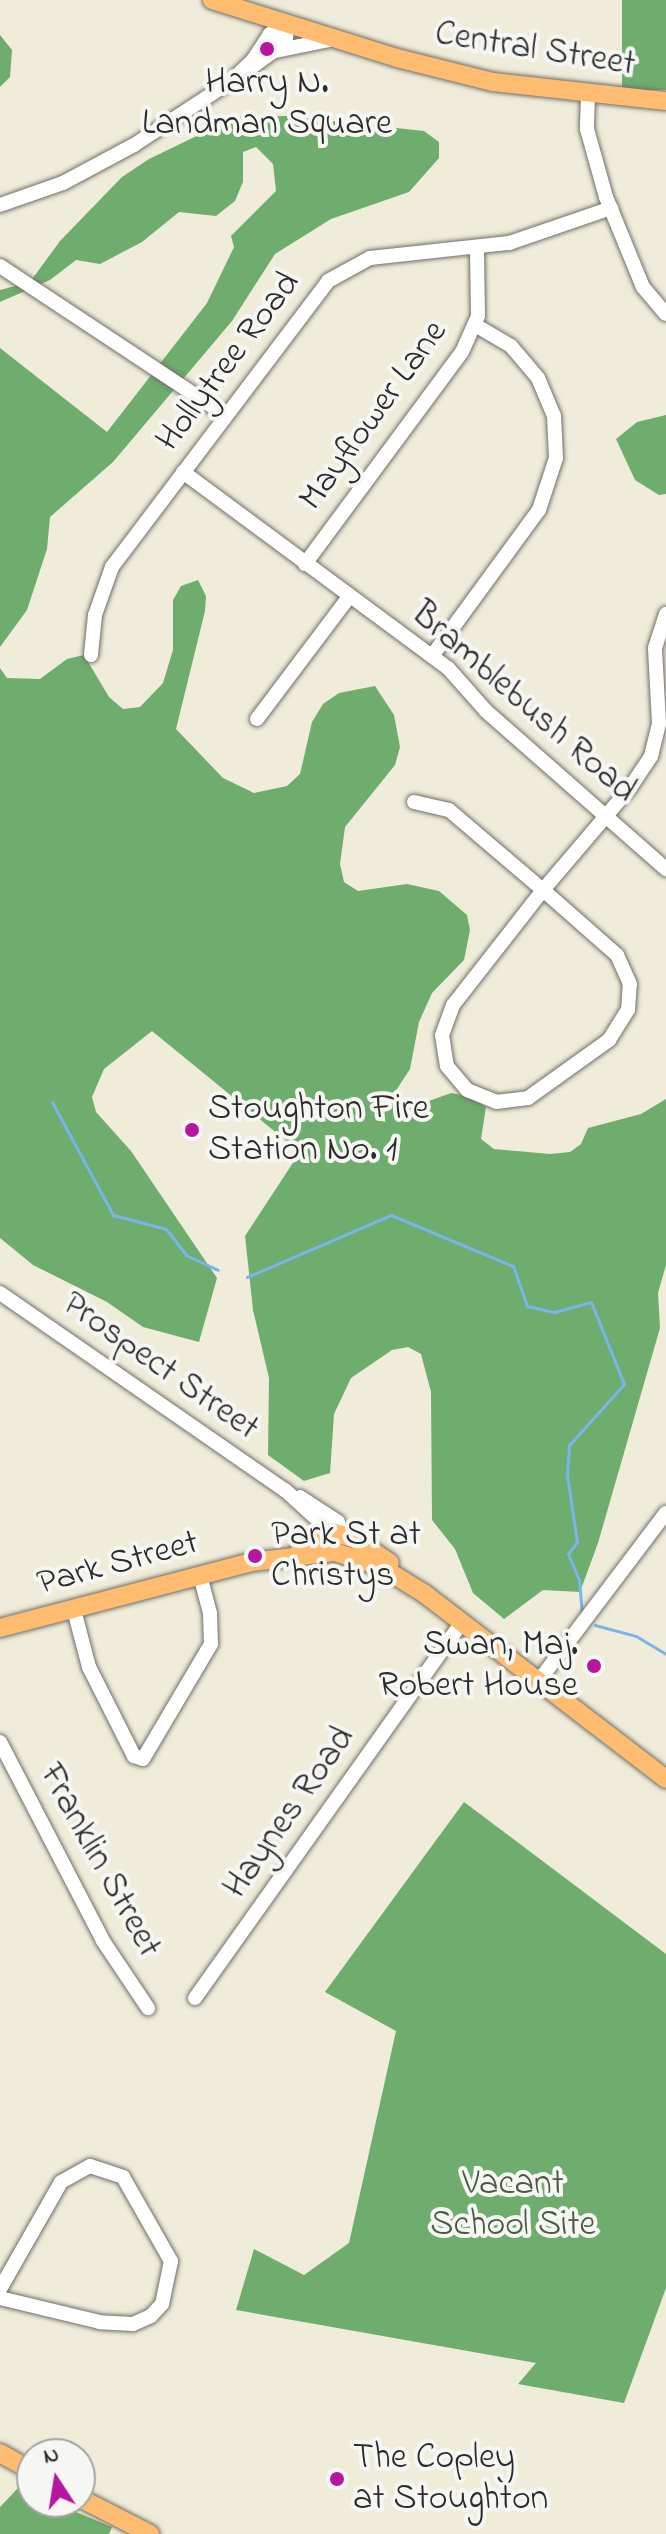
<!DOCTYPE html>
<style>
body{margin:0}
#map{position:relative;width:666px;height:2534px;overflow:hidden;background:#efecd9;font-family:"Indie Flower",sans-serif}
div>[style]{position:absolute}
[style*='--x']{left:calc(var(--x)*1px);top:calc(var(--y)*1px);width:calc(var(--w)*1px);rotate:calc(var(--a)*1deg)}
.forest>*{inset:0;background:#6ead6e;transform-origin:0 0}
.stream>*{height:3px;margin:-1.5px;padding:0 1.5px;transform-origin:1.5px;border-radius:1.5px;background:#7ab4eb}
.roads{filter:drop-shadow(0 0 2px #706f68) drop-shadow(0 0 2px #706f68)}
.minor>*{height:14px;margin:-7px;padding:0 7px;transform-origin:7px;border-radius:7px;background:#fff}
.major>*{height:18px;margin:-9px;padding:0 9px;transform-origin:9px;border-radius:9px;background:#fdbc70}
.dots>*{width:22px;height:22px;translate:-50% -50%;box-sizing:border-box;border:4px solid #f6f6f2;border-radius:50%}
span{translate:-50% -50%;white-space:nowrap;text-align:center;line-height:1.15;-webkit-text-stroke:8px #f6f6f2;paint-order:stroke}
.street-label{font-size:36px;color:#2b2b2b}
.poi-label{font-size:36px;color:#2b2b2b}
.left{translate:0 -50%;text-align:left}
.right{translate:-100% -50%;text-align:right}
.park-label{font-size:36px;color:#475a44}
.north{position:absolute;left:16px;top:2438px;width:80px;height:80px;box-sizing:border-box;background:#f6f6f2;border:2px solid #a5a5a2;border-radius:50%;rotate:348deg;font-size:22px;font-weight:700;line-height:32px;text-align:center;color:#2b2b2b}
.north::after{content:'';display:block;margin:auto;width:28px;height:36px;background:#b5179e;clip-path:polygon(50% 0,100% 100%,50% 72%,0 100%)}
</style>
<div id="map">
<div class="forest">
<i style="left:622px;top:0;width:44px;height:90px"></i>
<i style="clip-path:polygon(0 35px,12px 50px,10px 77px,0 87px)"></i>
<i style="clip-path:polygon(286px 116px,424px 131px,439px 142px,439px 158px,409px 192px,331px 219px,275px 254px,232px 321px,113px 462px,50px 517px,47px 549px,27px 610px,0 647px,0 348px,107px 432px,207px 303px,234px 247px,231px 236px,276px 191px,273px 164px,256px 147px,243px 152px,243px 182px,235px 201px,216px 216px,179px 212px,142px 242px,100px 264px,76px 260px,50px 280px,0 302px,0 290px,30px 282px,60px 241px,122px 177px,149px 159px,236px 117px)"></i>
<i style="clip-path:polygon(666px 415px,666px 494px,659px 495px,635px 480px,616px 439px,637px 422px)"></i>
<i style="clip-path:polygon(198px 580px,206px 596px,205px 611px,176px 729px,223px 778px,254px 793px,287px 786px,300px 774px,312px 722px,323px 704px,339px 693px,375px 686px,394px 715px,400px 747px,395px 765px,345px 827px,340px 864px,344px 882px,358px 891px,407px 884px,439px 891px,467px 915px,470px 930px,464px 960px,432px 993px,419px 1022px,410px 1069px,393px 1095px,404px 1110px,451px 1093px,467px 1096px,486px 1107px,481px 1139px,494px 1149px,550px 1154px,570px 1152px,581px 1144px,588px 1128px,641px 1114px,666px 1099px,666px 1265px,658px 1293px,660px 1328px,598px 1543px,580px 1592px,543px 1590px,504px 1619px,473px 1593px,455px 1549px,432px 1520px,431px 1392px,421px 1354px,408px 1347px,392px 1350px,351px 1378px,334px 1414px,330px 1473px,304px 1481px,268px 1455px,269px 1378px,253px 1310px,245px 1236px,300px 1152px,152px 1031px,104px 1069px,92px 1097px,96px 1112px,131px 1151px,217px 1278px,199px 1342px,143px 1327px,107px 1302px,33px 1265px,0 1238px,0 668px,7px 678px,40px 679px,67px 659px,84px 655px,109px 697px,123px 709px,140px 707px,163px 683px,173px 650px,173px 600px,181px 586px)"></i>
<i style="clip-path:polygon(464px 1802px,666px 1954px,666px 2288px,624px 2403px,518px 2384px,536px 2363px,236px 2310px,254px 2249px,304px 2275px,349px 2243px,396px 2031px,325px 1992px)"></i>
<i style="clip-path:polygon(18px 2488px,32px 2494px,32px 2502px,52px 2502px,112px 2527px,109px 2534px,0 2534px,0 2507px)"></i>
</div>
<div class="stream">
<i style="--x:52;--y:1102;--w:128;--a:61.6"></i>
<i style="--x:113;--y:1215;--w:55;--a:14.8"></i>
<i style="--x:166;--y:1229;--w:33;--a:52"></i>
<i style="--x:186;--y:1255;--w:35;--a:25"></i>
<i style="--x:247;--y:1277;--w:157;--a:-23.3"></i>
<i style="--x:391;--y:1215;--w:132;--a:22.7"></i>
<i style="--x:513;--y:1266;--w:42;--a:70.7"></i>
<i style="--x:527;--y:1306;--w:28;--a:13"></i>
<i style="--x:554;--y:1312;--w:38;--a:-15"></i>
<i style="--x:591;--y:1302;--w:88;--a:68.1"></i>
<i style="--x:624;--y:1384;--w:82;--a:132"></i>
<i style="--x:569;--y:1445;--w:30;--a:94"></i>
<i style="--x:567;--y:1475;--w:68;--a:81.5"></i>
<i style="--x:577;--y:1542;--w:15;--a:127"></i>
<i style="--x:568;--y:1554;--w:28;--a:67"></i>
<i style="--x:579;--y:1580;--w:33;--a:85"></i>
<i style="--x:595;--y:1625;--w:42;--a:15"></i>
<i style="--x:636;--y:1636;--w:35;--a:31"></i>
</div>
<div class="roads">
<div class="minor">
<i style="--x:275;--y:51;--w:55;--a:-11.5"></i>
<i style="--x:588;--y:96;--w:33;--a:92"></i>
<i style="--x:587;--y:129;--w:71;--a:74.4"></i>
<i style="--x:606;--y:197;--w:97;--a:67.7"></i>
<i style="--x:643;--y:287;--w:35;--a:50"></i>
<i style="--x:0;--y:205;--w:67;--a:-19.2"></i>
<i style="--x:63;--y:183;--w:81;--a:-28.2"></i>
<i style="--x:134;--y:145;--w:133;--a:-33.3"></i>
<i style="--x:245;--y:72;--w:32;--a:-36"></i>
<i style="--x:271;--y:53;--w:21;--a:-45"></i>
<i style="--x:286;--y:38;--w:14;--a:-82"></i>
<i style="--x:288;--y:24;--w:21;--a:151"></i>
<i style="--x:270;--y:34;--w:30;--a:123"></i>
<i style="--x:254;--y:59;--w:30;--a:136"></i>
<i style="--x:0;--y:266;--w:270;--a:33.5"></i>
<i style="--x:183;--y:472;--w:330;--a:36.5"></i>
<i style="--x:448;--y:668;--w:57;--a:48.5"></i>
<i style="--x:486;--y:711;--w:240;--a:41.3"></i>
<i style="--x:305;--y:564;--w:264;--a:-53.5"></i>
<i style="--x:462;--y:352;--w:39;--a:-66"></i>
<i style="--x:478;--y:316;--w:66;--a:-90.9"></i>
<i style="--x:91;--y:655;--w:40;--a:-84.3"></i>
<i style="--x:95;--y:615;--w:51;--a:-70.5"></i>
<i style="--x:112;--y:567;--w:358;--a:-52.9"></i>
<i style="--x:328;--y:281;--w:48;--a:-28.7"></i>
<i style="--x:370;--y:258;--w:140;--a:-6.2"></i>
<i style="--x:509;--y:243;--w:108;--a:-18.9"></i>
<i style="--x:432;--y:656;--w:181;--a:-53.8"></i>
<i style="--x:539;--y:510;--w:55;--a:-71.9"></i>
<i style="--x:556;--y:458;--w:42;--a:-92.7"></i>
<i style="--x:554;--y:416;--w:41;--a:-112.8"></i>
<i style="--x:538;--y:378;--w:42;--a:-130.2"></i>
<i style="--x:511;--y:346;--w:42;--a:-149.7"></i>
<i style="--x:257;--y:719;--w:153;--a:-53"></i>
<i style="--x:414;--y:802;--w:36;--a:13"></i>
<i style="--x:449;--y:810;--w:123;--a:40.4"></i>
<i style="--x:543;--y:890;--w:146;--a:128"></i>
<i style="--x:453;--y:1005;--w:32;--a:110"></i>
<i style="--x:442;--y:1035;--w:31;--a:81"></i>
<i style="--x:447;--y:1066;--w:31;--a:50"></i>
<i style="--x:467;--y:1090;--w:31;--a:22"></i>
<i style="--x:496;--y:1102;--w:32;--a:-7"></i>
<i style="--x:528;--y:1098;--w:100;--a:-35.6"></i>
<i style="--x:609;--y:1040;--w:36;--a:-58"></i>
<i style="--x:628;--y:1010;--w:26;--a:-86"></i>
<i style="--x:630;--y:984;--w:32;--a:-114"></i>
<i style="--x:617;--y:955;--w:98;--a:-138.7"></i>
<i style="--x:543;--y:890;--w:133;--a:-49.6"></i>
<i style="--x:629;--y:789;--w:40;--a:-56"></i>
<i style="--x:651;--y:756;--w:34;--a:-76"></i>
<i style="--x:659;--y:723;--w:75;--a:-93.1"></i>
<i style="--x:655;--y:648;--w:36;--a:-72"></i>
<i style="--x:0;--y:1293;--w:346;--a:34.7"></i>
<i style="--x:285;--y:1490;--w:62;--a:42.4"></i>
<i style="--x:300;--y:1497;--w:45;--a:33.3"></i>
<i style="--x:338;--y:1522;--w:13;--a:77"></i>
<i style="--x:74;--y:1610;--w:59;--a:75.3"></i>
<i style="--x:89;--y:1667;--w:100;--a:63.2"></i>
<i style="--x:134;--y:1756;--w:9;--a:18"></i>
<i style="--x:143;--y:1759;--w:134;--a:-59.4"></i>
<i style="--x:211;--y:1644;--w:31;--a:-92"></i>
<i style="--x:210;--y:1613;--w:38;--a:-105"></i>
<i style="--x:538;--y:1682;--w:212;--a:-52.9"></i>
<i style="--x:0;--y:1742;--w:224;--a:62.6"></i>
<i style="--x:103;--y:1941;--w:81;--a:56.1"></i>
<i style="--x:195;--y:1998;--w:459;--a:-54.6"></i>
<i style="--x:0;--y:2289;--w:123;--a:-60.3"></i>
<i style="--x:61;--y:2182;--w:33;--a:-29"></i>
<i style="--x:90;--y:2166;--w:35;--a:18"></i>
<i style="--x:123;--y:2177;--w:97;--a:60.3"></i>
<i style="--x:171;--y:2261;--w:44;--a:101.8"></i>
<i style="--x:162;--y:2304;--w:16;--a:133"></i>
<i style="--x:151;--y:2316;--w:20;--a:156"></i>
<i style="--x:133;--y:2324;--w:33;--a:-177"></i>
<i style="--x:100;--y:2322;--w:103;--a:-166.5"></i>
</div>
<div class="major">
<i style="--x:212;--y:0;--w:194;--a:17.4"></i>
<i style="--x:397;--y:58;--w:99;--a:14"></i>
<i style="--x:493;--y:82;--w:174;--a:6.3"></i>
<i style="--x:332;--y:1532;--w:24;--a:17"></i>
<i style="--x:355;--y:1539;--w:42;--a:34.4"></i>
<i style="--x:300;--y:1547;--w:43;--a:-16.3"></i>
<i style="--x:252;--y:1562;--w:84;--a:-6.9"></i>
<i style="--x:335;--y:1552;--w:48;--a:18.1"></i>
<i style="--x:381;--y:1567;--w:52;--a:31.5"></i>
<i style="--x:425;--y:1594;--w:304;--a:37.5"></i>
<i style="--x:0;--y:1628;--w:269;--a:-14.7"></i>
<i style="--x:0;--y:2453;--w:37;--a:29"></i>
<i style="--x:80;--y:2498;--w:79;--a:27.2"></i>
</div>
</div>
<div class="dots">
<i style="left:267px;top:49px;background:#b5179e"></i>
<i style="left:192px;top:1130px;background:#b5179e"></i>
<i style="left:255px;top:1556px;background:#b5179e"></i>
<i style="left:594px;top:1666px;background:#b5179e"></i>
<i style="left:337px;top:2479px;background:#b5179e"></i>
</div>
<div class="street-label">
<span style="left:535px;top:50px;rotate:9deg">Central Street</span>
<span style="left:229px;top:362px;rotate:-53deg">Hollytree Road</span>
<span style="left:374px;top:416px;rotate:-54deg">Mayflower Lane</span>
<span style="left:523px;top:703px;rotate:41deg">Bramblebush Road</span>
<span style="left:160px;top:1367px;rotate:35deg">Prospect Street</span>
<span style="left:118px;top:1564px;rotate:-15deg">Park Street</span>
<span style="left:290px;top:1813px;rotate:-55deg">Haynes Road</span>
<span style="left:99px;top:1861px;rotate:61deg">Franklin Street</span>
</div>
<div class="poi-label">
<span style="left:267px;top:104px">Harry N.<br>Landman Square</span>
<span class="left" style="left:208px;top:1130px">Stoughton Fire<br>Station No. 1</span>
<span class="left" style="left:271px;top:1556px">Park St at<br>Christys</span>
<span class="right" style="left:578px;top:1666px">Swan, Maj.<br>Robert House</span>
<span class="left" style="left:353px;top:2479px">The Copley<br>at Stoughton</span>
</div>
<div class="park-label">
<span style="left:513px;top:2205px">Vacant<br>School Site</span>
</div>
<div class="north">N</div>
</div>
